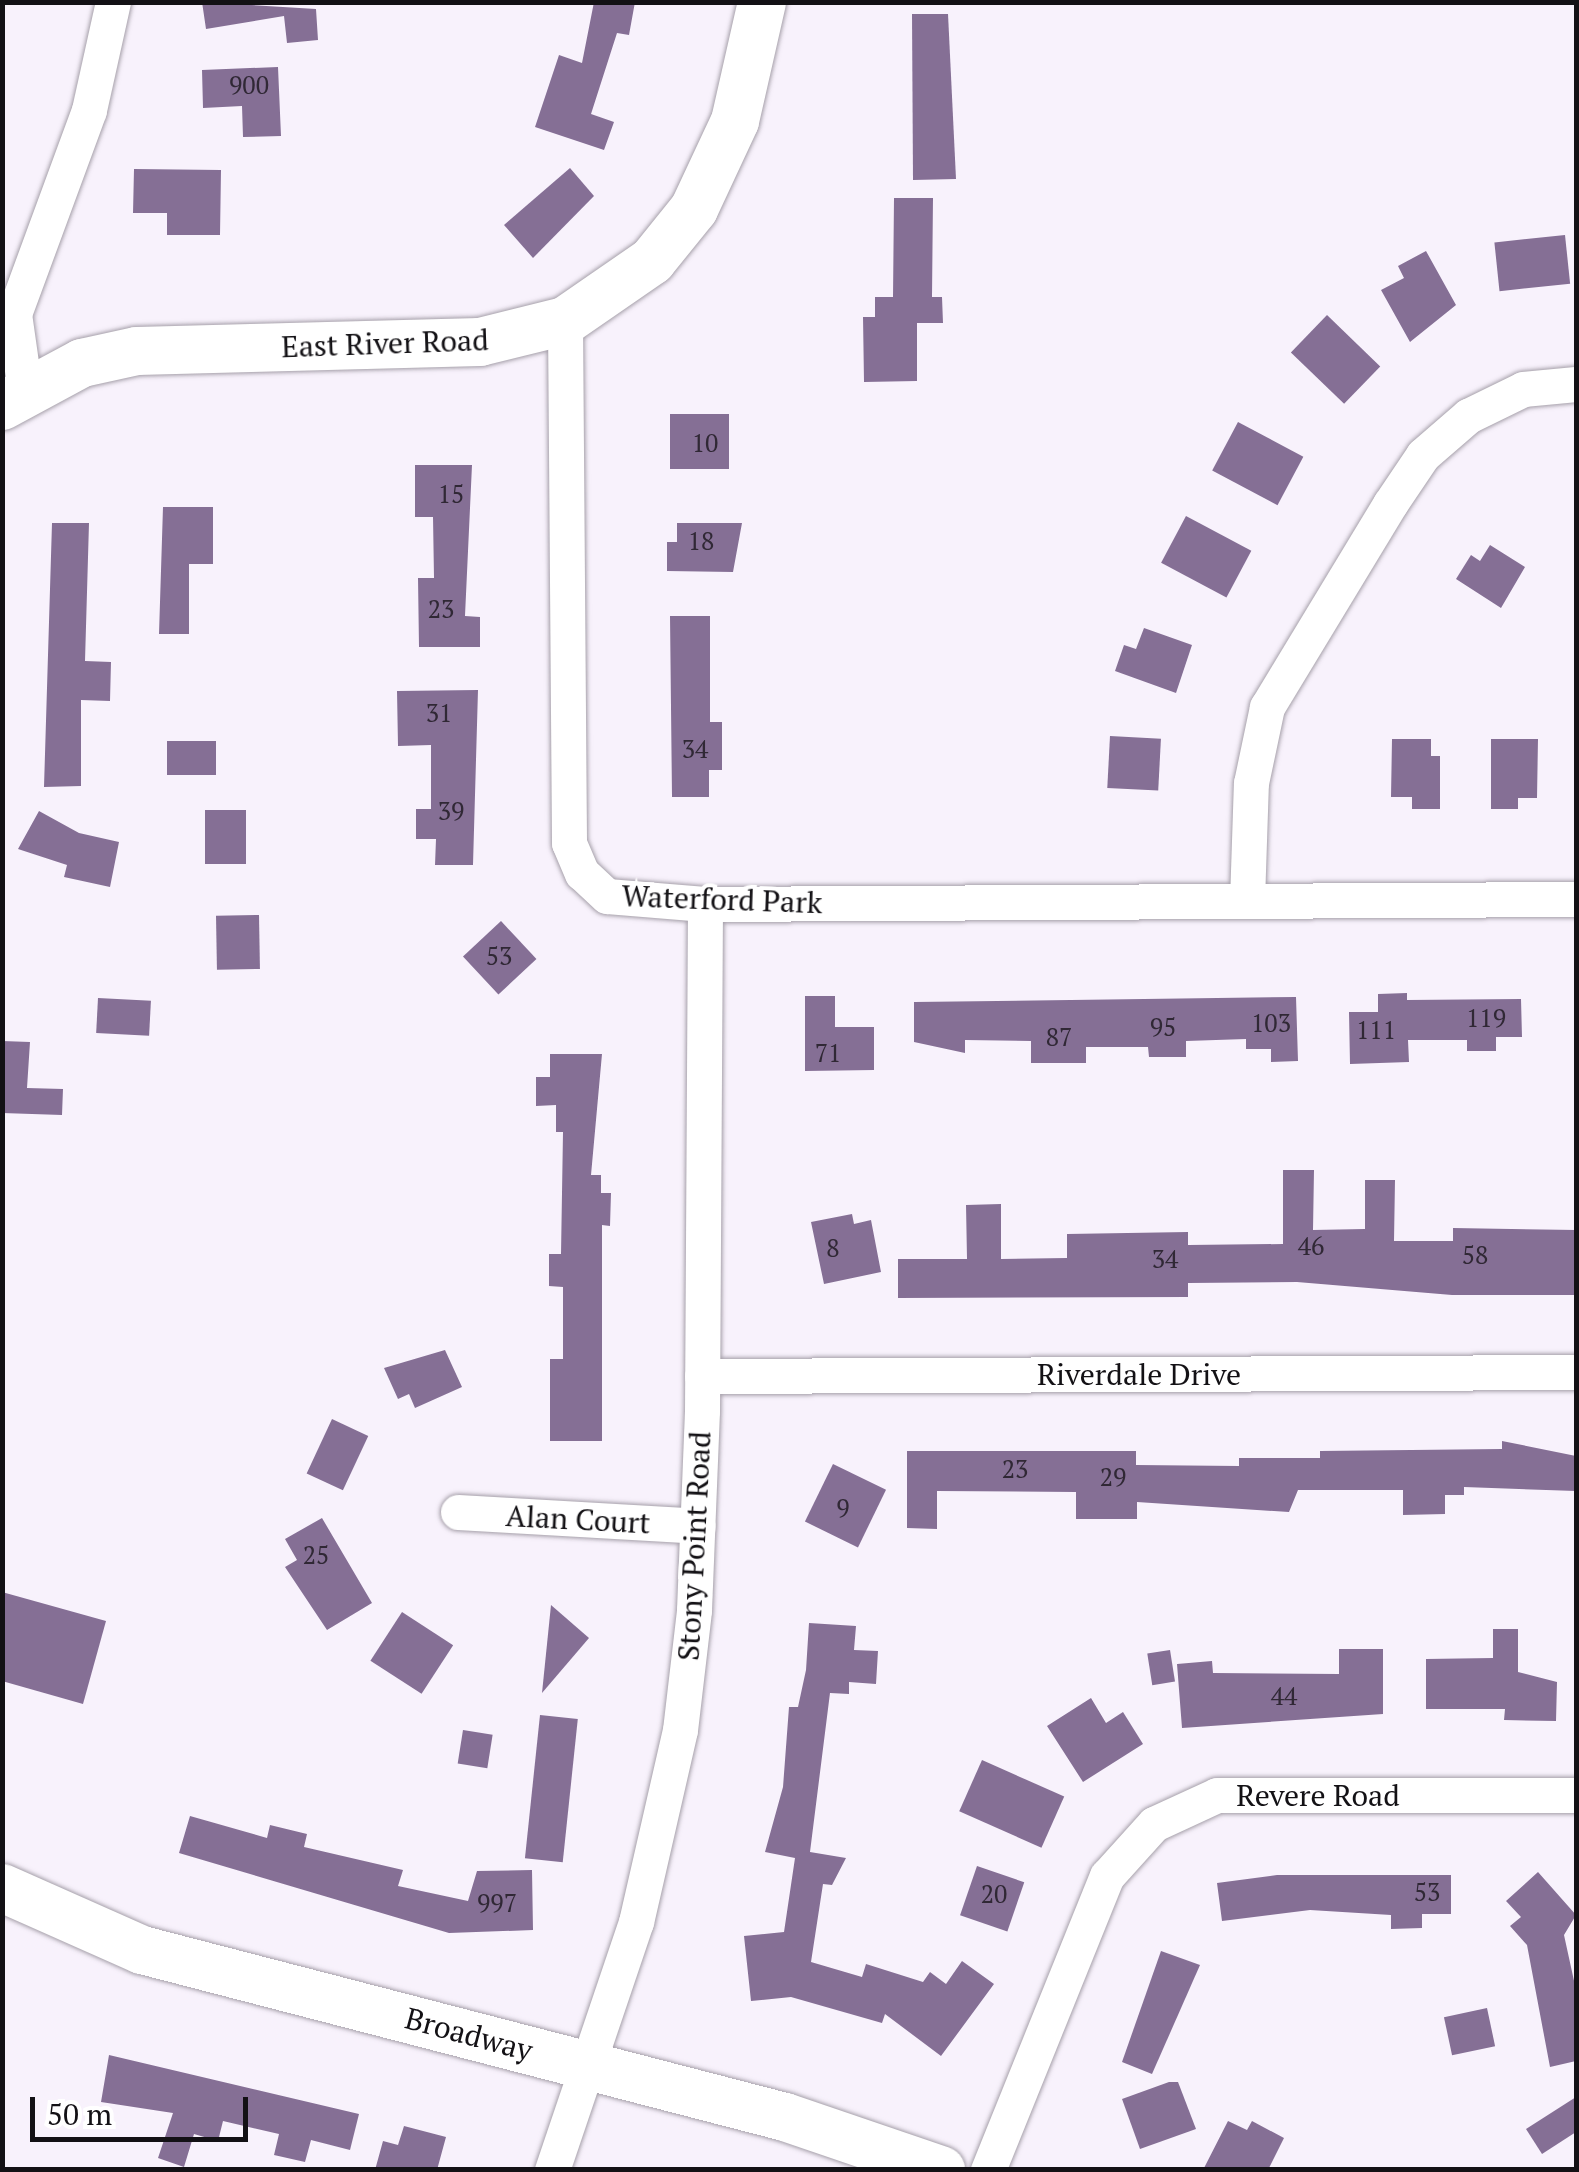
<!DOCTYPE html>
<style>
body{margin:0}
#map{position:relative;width:1579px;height:2172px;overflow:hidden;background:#f8f2fc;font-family:"PT Serif",serif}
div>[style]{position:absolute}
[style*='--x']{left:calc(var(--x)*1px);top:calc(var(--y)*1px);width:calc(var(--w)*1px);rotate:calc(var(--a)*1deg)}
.building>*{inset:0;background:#856f95;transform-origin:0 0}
.roads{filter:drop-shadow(0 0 2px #a6a0aa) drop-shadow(0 0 2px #a6a0aa)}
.street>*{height:35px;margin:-17.5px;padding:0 17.5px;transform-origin:17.5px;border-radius:17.5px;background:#fff}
.secondary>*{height:48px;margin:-24px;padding:0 24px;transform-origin:24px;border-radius:24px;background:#fff}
span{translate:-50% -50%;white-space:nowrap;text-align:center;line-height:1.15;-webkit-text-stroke:8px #fff;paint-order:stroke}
.number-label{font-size:25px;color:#302835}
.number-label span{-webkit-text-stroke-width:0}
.street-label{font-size:30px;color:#131115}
.frame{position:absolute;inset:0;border:5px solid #131115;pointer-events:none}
.scale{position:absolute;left:30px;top:2097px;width:218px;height:45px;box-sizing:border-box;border:5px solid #131115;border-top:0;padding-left:12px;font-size:30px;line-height:35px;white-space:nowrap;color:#131115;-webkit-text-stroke:8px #fff;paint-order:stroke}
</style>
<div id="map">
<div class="building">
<i style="clip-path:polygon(202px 2px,316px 9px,318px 40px,287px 43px,284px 16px,206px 29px)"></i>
<i style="clip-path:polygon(594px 2px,635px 2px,629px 35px,617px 33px,591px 114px,614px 122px,604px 150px,535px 127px,559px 55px,582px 63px)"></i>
<i style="clip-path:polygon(912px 14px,948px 14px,956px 179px,913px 180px)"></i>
<i style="clip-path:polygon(278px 67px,281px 136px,243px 137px,242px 106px,203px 108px,202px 70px)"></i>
<i style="clip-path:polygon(570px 168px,594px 196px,533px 258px,504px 225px)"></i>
<i style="clip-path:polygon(134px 169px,221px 170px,220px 235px,167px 235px,167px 213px,133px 213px)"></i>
<i style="clip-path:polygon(894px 198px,933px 198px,932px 297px,942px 297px,943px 323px,917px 323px,917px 381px,864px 382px,863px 317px,875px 317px,875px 297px,893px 297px)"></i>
<i style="left:1565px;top:235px;width:49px;height:71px;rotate:84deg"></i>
<i style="clip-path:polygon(1426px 251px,1456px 305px,1410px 342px,1381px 290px,1404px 278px,1398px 266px)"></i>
<i style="left:1327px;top:315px;width:74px;height:52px;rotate:44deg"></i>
<i style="left:670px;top:414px;width:59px;height:55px"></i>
<i style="left:1238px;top:422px;width:74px;height:55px;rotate:28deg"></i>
<i style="clip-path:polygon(415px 465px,472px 465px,465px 616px,480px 617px,480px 647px,419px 647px,418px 578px,434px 578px,433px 517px,415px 517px)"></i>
<i style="clip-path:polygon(163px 507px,213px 507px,213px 564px,189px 564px,189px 634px,159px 634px)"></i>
<i style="left:1186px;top:516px;width:74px;height:53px;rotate:28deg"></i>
<i style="clip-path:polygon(52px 523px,89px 523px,85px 661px,111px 662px,110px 701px,81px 700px,81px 786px,44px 787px)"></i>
<i style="clip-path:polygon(677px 523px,742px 523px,733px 572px,667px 571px,667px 542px,677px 542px)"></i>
<i style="clip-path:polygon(1490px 545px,1525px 567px,1501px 608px,1456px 579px,1471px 555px,1480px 561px)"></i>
<i style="clip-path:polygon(670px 616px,710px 616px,710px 722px,722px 722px,722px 770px,709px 770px,709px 797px,672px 797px)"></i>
<i style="clip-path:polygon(1144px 628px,1192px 645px,1176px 693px,1115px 671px,1124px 645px,1136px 649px)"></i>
<i style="clip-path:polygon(478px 690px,473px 865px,435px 865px,436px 839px,416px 839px,416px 809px,431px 809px,431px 745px,398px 746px,397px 691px)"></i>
<i style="left:1110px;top:736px;width:51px;height:52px;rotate:3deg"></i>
<i style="clip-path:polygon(1392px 739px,1431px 739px,1431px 756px,1440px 756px,1440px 809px,1412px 809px,1412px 797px,1391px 797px)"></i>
<i style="clip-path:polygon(1491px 739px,1538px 739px,1537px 798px,1518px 798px,1518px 809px,1491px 809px)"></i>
<i style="left:167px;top:741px;width:49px;height:34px"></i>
<i style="left:205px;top:810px;width:41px;height:54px"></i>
<i style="clip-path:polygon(39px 811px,79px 833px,119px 842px,110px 887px,64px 877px,67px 865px,18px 849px)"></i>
<i style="left:259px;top:915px;width:54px;height:43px;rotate:89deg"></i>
<i style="left:501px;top:921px;width:52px;height:52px;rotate:47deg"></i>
<i style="clip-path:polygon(1407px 993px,1407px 1000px,1521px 999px,1522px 1037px,1496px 1037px,1496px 1051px,1467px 1051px,1467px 1040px,1408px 1040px,1409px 1062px,1350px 1064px,1349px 1012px,1378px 1012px,1378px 994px)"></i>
<i style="clip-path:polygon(805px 996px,835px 996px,835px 1027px,874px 1027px,874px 1070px,805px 1071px)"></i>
<i style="clip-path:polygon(1296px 997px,1298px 1061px,1271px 1062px,1271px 1049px,1246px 1049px,1246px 1039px,1186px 1041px,1186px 1057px,1149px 1057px,1148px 1047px,1086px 1047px,1086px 1063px,1031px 1063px,1031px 1041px,965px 1040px,965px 1053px,914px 1042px,914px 1002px)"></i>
<i style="left:98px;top:998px;width:53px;height:35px;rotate:3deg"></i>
<i style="clip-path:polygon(2px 1041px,30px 1042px,27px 1088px,63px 1089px,62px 1115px,2px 1113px)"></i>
<i style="clip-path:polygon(550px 1054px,602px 1054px,591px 1175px,601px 1175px,601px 1193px,611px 1193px,610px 1226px,602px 1225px,602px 1441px,550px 1441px,550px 1359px,563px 1359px,563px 1287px,549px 1286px,549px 1254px,561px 1254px,563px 1132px,556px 1132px,556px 1105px,536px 1106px,536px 1077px,550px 1077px)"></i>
<i style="clip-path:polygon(1283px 1170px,1314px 1170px,1313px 1230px,1365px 1229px,1365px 1180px,1395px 1180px,1394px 1241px,1453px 1241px,1453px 1228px,1576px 1230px,1576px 1295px,1452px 1295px,1297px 1282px,1188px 1283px,1188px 1297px,898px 1298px,898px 1259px,967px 1259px,966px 1205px,1001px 1204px,1001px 1259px,1067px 1258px,1067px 1234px,1188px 1232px,1188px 1245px,1283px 1244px)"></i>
<i style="clip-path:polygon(852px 1214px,854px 1224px,871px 1220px,881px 1272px,824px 1284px,811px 1222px)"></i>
<i style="clip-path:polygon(445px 1350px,462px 1387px,415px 1408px,409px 1394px,398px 1399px,384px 1368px)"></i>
<i style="left:332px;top:1419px;width:40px;height:60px;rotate:25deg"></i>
<i style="clip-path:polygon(1502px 1441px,1576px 1456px,1576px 1491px,1464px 1487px,1464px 1495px,1445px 1495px,1445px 1514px,1403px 1515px,1403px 1490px,1298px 1490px,1289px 1512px,1137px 1502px,1137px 1519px,1076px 1519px,1076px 1492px,937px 1491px,937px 1529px,907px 1528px,907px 1451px,1136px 1451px,1136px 1465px,1239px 1466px,1239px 1458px,1320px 1458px,1320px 1451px,1502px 1449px)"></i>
<i style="left:833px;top:1464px;width:59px;height:64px;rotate:26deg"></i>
<i style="clip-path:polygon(322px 1518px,372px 1603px,327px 1630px,285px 1567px,297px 1560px,285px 1539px)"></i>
<i style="clip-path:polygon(2px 1592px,106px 1621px,83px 1704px,2px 1681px)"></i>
<i style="clip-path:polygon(551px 1605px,589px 1638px,542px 1693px)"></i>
<i style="left:402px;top:1612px;width:61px;height:58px;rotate:33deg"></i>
<i style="clip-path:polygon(809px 1623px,856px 1626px,854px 1650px,878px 1651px,876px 1684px,849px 1682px,849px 1694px,830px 1693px,810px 1852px,846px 1858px,832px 1885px,823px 1884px,811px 1962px,862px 1977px,866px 1964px,923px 1982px,930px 1972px,946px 1984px,962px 1961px,994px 1984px,941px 2056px,885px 2014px,882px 2023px,791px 1997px,751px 2001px,744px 1936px,784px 1932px,795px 1858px,765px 1852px,783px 1787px,789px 1707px,798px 1707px,806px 1670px)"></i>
<i style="clip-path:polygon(1493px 1629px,1518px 1629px,1518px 1672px,1557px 1682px,1556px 1721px,1504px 1720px,1505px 1709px,1426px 1709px,1426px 1659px,1493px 1658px)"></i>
<i style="clip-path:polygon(1339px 1649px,1383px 1649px,1383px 1714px,1182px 1728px,1177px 1664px,1212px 1661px,1213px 1673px,1339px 1674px)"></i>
<i style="left:1170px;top:1650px;width:32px;height:23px;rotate:81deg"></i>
<i style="clip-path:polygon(1091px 1698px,1106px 1723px,1123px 1712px,1143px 1744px,1083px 1782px,1047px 1726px)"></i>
<i style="left:540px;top:1715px;width:38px;height:144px;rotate:6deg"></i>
<i style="left:463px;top:1730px;width:30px;height:34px;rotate:9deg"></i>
<i style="left:982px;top:1760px;width:90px;height:56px;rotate:24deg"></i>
<i style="clip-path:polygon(190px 1816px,267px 1838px,270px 1825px,307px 1834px,304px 1847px,403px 1870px,398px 1886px,468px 1901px,477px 1871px,532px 1870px,533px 1930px,449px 1933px,179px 1853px)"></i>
<i style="left:977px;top:1866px;width:50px;height:52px;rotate:19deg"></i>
<i style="clip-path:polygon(1538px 1872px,1576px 1915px,1564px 1935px,1576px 1990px,1576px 2061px,1550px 2067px,1527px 1945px,1510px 1926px,1521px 1917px,1506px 1901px)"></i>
<i style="clip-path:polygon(1277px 1875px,1451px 1875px,1451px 1914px,1422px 1914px,1422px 1928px,1391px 1929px,1391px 1915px,1310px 1910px,1222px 1921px,1217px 1883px)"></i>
<i style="clip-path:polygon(1161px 1951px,1200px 1965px,1152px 2074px,1122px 2062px)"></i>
<i style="left:1487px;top:2008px;width:39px;height:44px;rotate:78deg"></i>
<i style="clip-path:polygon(109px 2055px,359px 2114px,350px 2150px,311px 2140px,305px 2162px,274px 2155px,279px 2134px,223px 2121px,218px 2141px,194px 2134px,184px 2167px,158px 2158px,173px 2113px,101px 2102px)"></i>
<i style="clip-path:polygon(1169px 2082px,1178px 2082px,1196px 2129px,1140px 2149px,1122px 2099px)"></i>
<i style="clip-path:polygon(1576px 2097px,1576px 2132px,1542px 2154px,1526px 2129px)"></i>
<i style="clip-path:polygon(1228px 2121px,1247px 2130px,1252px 2121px,1284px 2138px,1268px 2170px,1203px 2170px)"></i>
<i style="clip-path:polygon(404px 2126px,446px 2137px,437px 2170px,375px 2170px,383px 2141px,398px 2145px)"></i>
</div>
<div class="roads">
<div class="street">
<i style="--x:565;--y:321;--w:522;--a:89.56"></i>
<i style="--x:569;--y:843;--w:33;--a:67"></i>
<i style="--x:582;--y:873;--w:34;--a:43"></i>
<i style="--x:607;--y:896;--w:98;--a:4.7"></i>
<i style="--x:705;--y:904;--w:871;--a:-0.33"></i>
<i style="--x:25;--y:391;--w:78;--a:-98.1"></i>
<i style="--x:14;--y:314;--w:217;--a:-69.8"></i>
<i style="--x:89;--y:110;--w:111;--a:-77.5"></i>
<i style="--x:1247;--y:901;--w:118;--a:-88.1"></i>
<i style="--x:1251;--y:783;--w:78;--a:-78.1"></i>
<i style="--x:1267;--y:707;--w:237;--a:-58.8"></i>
<i style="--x:1390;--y:504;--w:59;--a:-56"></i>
<i style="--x:1423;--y:455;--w:60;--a:-40.9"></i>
<i style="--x:1468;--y:416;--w:61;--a:-26.1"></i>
<i style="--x:1523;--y:389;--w:53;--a:-5.4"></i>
<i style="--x:702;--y:1376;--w:874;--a:-0.26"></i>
<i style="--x:458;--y:1512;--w:240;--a:3.3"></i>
<i style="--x:552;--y:2170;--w:262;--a:-71.3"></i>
<i style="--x:636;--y:1922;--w:197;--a:-77.1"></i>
<i style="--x:680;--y:1730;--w:121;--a:-83.3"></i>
<i style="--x:694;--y:1610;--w:199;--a:-87.7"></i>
<i style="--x:702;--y:1411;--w:507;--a:-89.66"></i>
<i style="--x:988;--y:2170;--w:317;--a:-68"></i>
<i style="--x:1107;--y:1876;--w:70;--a:-47.9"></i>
<i style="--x:1154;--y:1824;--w:69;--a:-24.7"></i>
<i style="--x:1217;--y:1795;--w:359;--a:0"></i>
</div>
<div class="secondary">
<i style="--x:2;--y:406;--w:91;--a:-28.3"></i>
<i style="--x:82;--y:363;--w:56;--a:-12.3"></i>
<i style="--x:137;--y:351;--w:343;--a:-1.5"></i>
<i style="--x:480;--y:342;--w:88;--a:-13.9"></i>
<i style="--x:565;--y:321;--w:106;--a:-34.6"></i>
<i style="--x:652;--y:261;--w:67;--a:-51.1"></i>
<i style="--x:694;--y:209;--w:97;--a:-65"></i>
<i style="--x:735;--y:121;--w:122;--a:-77.2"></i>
<i style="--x:2;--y:1888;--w:153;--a:23.9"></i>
<i style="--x:142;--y:1950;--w:664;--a:14.56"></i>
<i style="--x:785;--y:2117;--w:165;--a:18.8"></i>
</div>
</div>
<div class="number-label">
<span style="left:249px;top:85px">900</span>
<span style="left:705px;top:443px">10</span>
<span style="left:451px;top:494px">15</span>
<span style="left:701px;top:541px">18</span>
<span style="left:441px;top:609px">23</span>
<span style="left:439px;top:713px">31</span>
<span style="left:695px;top:749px">34</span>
<span style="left:451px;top:811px">39</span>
<span style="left:499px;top:956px">53</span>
<span style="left:1486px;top:1018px">119</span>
<span style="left:1271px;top:1023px">103</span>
<span style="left:1163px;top:1027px">95</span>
<span style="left:1376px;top:1030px">111</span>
<span style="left:1059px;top:1037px">87</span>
<span style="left:828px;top:1053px">71</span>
<span style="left:1311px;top:1246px">46</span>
<span style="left:833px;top:1248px">8</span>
<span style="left:1475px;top:1255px">58</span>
<span style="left:1165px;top:1259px">34</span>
<span style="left:1015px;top:1469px">23</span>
<span style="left:1113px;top:1477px">29</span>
<span style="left:843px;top:1508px">9</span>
<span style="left:316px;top:1555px">25</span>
<span style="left:1284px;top:1696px">44</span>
<span style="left:1427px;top:1892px">53</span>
<span style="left:994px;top:1894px">20</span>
<span style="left:497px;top:1903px">997</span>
</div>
<div class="street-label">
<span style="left:385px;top:343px;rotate:-2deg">East River Road</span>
<span style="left:722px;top:899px;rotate:2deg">Waterford Park</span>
<span style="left:1139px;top:1374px">Riverdale Drive</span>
<span style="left:578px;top:1519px;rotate:3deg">Alan Court</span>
<span style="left:694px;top:1546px;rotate:-87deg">Stony Point Road</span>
<span style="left:1318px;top:1795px">Revere Road</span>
<span style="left:469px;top:2034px;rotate:15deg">Broadway</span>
</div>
<div class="frame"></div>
<div class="scale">50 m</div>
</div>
